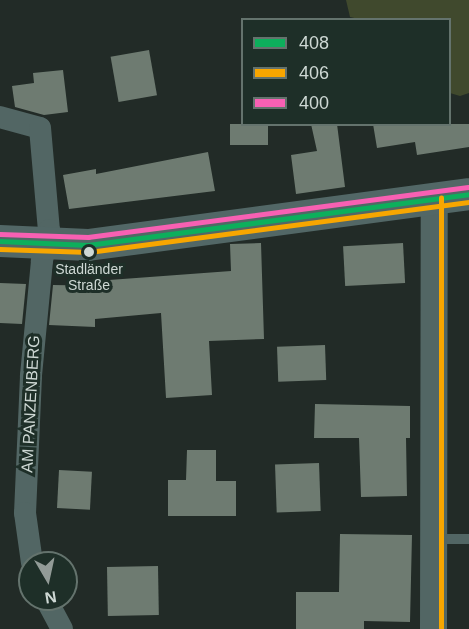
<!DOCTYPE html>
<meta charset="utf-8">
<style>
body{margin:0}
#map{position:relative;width:469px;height:629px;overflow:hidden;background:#222b27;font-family:Arial,sans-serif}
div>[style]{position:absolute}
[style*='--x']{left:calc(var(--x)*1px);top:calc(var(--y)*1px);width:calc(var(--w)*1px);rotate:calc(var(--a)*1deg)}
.green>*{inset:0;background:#40492d}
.building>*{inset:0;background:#6e7b71;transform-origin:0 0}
.service>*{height:10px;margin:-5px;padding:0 5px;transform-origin:5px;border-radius:5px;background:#526664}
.minor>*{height:22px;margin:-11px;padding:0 11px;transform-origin:11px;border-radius:11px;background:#526664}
.tertiary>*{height:27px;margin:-13.5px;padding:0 13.5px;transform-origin:13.5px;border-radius:13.5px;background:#526664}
.secondary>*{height:32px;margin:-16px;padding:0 16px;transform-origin:16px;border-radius:16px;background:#526766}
.bus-1>*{height:4.5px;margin:-2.25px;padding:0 2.25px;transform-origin:2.25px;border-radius:2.25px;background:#0daf5c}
.bus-2>*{height:4.5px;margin:-2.25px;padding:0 2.25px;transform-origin:2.25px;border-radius:2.25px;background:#f7a600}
.bus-3>*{height:4.5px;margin:-2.25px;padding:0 2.25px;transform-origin:2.25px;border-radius:2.25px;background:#f860b3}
.dots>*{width:16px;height:16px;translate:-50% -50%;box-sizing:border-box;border:3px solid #1e2f28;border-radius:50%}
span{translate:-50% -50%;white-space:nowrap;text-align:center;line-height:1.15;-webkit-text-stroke:6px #1e2f28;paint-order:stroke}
.bus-label{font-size:14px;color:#ced8d4}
.street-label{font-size:16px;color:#ced8d4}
.legend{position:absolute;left:241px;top:18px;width:210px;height:108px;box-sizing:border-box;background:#1e2f28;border:2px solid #64736d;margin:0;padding:8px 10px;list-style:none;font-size:18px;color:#ced8d4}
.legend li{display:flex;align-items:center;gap:12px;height:30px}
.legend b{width:30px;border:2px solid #64736d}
.north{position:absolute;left:18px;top:551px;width:60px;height:60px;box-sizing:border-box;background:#1e2f28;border:2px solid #64736d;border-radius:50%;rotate:171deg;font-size:16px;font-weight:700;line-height:24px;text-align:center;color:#ced8d4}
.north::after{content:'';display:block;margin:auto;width:21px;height:27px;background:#929b97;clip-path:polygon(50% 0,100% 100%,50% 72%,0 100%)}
</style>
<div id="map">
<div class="green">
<i style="clip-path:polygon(346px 0,469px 0,469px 93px,460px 96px,450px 93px,450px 20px,359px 19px,350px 17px)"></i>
</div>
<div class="building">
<i style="left:149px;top:50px;width:46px;height:39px;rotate:80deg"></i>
<i style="clip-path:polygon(63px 70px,68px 112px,44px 115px,15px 107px,12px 86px,34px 83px,33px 73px)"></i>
<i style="left:230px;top:124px;width:38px;height:21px"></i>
<i style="clip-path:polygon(311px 124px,337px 124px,345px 187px,296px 194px,291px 155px,317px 151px)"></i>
<i style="clip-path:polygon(373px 124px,469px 124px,469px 147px,417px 155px,415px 142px,377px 148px)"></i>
<i style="clip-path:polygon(208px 152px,215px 191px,69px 209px,63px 175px,96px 169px,96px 174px)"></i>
<i style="clip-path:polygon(261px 243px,264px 339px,209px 341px,212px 395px,166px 398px,161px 313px,95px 319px,95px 327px,49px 325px,53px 285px,110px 286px,109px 280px,231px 271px,230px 244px)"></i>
<i style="left:403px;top:243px;width:40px;height:60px;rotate:87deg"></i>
<i style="clip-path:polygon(0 283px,26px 284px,22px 324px,0 323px)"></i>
<i style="left:325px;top:345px;width:35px;height:48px;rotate:88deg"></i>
<i style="clip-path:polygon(315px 404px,410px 406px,410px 438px,406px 438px,407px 496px,361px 497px,359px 438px,314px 438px)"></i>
<i style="clip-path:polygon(187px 450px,216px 450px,216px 481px,236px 481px,236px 516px,168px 516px,168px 480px,186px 480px)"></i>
<i style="left:319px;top:463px;width:48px;height:44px;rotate:88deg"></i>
<i style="left:59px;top:470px;width:33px;height:38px;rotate:3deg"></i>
<i style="clip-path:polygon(340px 534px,412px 535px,410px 622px,364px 621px,364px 629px,296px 629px,296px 592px,339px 592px)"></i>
<i style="left:158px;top:566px;width:49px;height:51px;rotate:89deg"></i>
</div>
<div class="service">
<i style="--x:433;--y:539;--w:36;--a:0"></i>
</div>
<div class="minor">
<i style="--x:0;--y:117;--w:41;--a:15.4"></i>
<i style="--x:40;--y:128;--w:102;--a:85"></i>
<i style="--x:49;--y:230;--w:32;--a:103"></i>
<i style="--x:42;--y:261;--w:116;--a:95.5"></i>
<i style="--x:31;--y:376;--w:137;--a:92.5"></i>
<i style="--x:25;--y:513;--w:50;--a:82"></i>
<i style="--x:46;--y:599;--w:34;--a:62"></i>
</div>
<div class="tertiary">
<i style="--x:433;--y:629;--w:431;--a:-89.9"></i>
</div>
<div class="secondary">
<i style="--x:0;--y:241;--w:88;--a:2.6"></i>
<i style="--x:88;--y:245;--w:384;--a:-7.6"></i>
</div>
<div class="bus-1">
<i style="--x:0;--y:241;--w:88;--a:2.6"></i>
<i style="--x:88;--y:245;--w:384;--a:-7.6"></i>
</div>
<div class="bus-2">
<i style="--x:0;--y:249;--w:89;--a:1.9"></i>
<i style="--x:89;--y:252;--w:383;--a:-7.5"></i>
<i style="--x:441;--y:629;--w:431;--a:-90"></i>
</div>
<div class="bus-3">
<i style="--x:0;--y:234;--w:88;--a:2"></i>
<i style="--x:88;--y:237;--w:383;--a:-7.5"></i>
</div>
<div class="dots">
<i style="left:89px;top:252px;background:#ced8d4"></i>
</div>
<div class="bus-label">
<span style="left:89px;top:277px">Stadländer<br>Straße</span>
</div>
<div class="street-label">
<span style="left:31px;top:404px;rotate:-87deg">AM PANZENBERG</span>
</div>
<ul class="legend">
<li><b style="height:8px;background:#0daf5c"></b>408</li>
<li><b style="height:8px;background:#f7a600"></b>406</li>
<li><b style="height:8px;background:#f860b3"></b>400</li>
</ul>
<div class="north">N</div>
</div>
